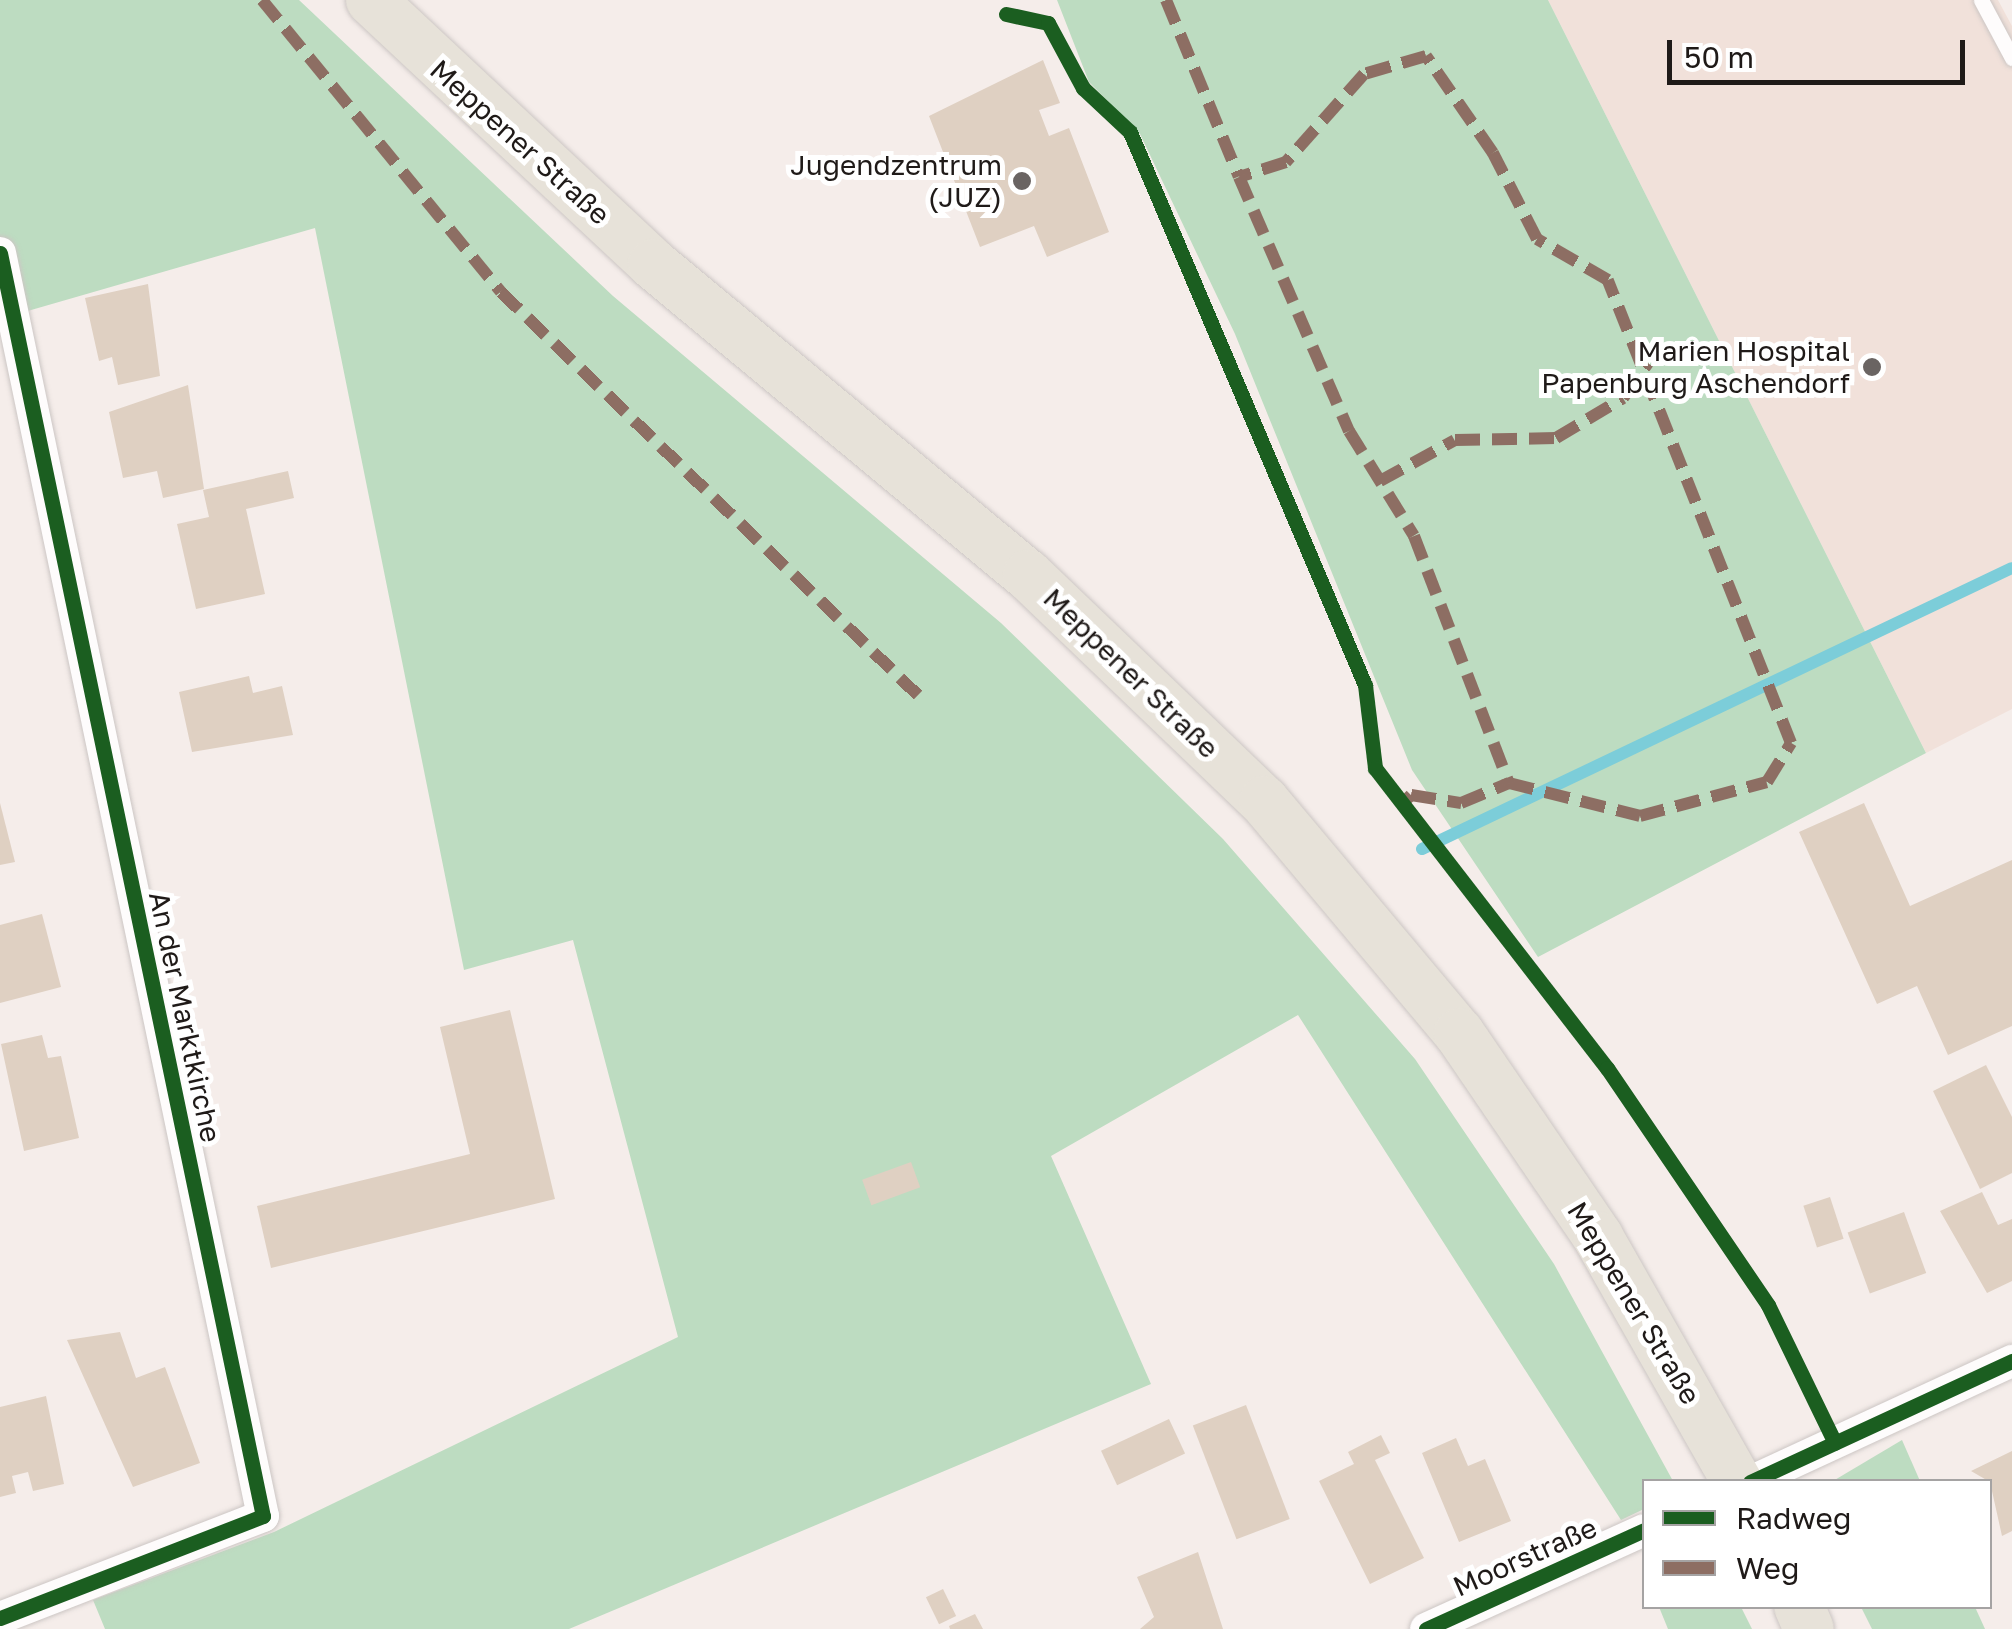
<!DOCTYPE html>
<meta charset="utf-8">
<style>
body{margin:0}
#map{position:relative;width:2012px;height:1629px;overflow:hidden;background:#f5edea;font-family:"Golos Text",sans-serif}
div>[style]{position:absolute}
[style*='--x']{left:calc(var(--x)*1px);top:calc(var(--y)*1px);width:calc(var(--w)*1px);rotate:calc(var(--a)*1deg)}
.built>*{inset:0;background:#f1e1da}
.green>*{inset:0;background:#bddcc1}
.stream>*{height:12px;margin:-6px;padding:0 6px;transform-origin:6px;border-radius:6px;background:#7ccdd9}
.building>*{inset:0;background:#dfd0c2;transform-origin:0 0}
.roads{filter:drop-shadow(0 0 2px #ccc6c4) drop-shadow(0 0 2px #ccc6c4)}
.service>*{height:15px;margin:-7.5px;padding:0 7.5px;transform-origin:7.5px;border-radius:7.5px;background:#fefcfc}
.minor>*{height:32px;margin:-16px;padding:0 16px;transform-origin:16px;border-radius:16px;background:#fefcfc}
.primary>*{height:50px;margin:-25px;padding:0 25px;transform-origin:25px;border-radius:25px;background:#e7e2d9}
.quiet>*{height:12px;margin-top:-6px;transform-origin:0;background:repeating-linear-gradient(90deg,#8d6e63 0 25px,transparent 0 37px)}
.cycleway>*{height:15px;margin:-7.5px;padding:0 7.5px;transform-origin:7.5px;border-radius:7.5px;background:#1b5e20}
.dots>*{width:28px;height:28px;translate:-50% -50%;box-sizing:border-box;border:5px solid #fff;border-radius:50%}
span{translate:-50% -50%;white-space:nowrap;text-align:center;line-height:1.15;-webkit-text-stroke:10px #fff;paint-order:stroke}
.street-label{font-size:28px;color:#1f1a18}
.poi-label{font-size:28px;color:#1f1a18}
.right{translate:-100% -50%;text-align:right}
.legend{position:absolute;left:1642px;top:1479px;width:350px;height:130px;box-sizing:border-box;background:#fff;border:2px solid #a5a3a3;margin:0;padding:12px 18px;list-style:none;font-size:30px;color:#1f1a18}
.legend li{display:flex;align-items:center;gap:20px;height:50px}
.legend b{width:50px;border:2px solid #a5a3a3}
.scale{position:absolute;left:1667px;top:40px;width:298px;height:45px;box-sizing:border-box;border:5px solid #1f1a18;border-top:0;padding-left:12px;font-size:30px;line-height:35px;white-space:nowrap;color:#1f1a18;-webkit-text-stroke:8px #fff;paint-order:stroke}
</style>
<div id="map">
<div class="built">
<i style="clip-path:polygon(1548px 0,1998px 0,2012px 26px,2012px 709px,1926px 753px)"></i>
</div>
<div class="green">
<i style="clip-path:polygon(0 0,299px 0,613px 296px,1001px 623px,1223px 839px,1415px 1059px,1554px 1264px,1673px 1481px,1644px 1482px,1644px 1509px,1621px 1520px,1298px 1015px,1051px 1156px,1151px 1384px,569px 1629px,105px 1629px,93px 1600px,274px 1532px,678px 1337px,573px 940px,464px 970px,315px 228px,0 319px)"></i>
<i style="clip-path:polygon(1057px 0,1548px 0,1926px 753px,1538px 957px,1412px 770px,1235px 334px,1140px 134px,1089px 82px)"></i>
<i style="clip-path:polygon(1902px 1440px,1920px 1481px,1833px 1481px)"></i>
<i style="clip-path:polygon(1659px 1607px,1741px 1607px,1752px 1629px,1668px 1629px)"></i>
<i style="clip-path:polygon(1861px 1607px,1975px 1607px,1985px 1629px,1872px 1629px)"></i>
</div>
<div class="stream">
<i style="--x:1422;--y:849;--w:653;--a:-25.47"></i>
</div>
<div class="building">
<i style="clip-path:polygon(1043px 60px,1060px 103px,1039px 110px,1049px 136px,1069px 128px,1109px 232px,1047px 257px,1034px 226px,980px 247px,929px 116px)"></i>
<i style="clip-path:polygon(148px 284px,160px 376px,118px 385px,112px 357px,99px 361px,85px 298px)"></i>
<i style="clip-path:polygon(188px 385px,204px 489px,163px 498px,157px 471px,123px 478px,109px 412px)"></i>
<i style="clip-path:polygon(288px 471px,294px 498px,246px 509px,265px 594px,196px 609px,177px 524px,209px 517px,203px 490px)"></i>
<i style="clip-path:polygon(249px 676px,253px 693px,282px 686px,293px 735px,192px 752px,179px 692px)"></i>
<i style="clip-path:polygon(0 803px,15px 862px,0 865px)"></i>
<i style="clip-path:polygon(1864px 803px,1910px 906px,2012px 860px,2012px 1026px,1948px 1055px,1917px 986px,1877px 1004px,1799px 832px)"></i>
<i style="clip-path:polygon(42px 914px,61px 987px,0 1003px,0 925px)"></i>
<i style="clip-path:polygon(510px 1010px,555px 1199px,271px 1268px,257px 1206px,470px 1154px,440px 1027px)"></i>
<i style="clip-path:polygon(42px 1035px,48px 1058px,61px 1056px,79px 1138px,24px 1151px,1px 1044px)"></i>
<i style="clip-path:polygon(1986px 1065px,2012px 1117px,2012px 1173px,1980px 1189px,1933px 1091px)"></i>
<i style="left:911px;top:1162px;width:27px;height:52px;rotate:70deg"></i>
<i style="clip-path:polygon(1982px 1192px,1998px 1225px,2012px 1219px,2012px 1281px,1987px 1293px,1940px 1211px)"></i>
<i style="left:1830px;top:1197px;width:44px;height:28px;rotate:72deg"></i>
<i style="left:1904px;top:1212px;width:65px;height:60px;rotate:70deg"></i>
<i style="clip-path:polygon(120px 1332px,136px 1378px,165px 1367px,200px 1463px,133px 1487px,67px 1340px)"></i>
<i style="clip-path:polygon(46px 1396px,64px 1484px,33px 1491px,28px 1472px,12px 1476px,16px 1493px,0 1497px,0 1407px)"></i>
<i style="left:1246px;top:1405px;width:122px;height:57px;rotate:69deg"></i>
<i style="left:1169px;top:1419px;width:38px;height:75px;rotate:65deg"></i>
<i style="clip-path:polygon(1381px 1435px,1390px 1453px,1375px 1460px,1424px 1558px,1370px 1584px,1319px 1481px,1354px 1464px,1348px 1452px)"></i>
<i style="clip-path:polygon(1456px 1438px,1468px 1466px,1485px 1459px,1511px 1521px,1459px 1542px,1422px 1453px)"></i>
<i style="clip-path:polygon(2012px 1451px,2012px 1531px,2002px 1536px,1990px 1482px,1971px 1471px)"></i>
<i style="clip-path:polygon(1198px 1552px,1223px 1629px,1140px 1629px,1154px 1617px,1137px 1577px)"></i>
<i style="left:943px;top:1589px;width:30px;height:19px;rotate:64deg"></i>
<i style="clip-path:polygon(975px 1614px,983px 1629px,950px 1629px,949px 1626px)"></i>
</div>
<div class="roads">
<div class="service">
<i style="--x:1981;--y:0;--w:66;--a:61.9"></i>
</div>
<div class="minor">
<i style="--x:0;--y:253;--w:1290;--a:78.24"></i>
<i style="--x:263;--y:1516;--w:282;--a:158.8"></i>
<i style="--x:1750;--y:1482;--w:289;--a:-24.8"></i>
<i style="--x:1426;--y:1629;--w:239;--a:-24.4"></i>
</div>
<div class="primary">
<i style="--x:371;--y:0;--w:386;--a:43.1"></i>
<i style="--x:653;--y:264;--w:487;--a:39.7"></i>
<i style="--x:1028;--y:575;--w:327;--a:43.8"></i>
<i style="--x:1264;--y:801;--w:303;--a:50"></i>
<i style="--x:1459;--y:1033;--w:247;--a:55.7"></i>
<i style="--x:1598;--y:1237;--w:282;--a:60.4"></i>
<i style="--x:1799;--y:1606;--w:25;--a:67"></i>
</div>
</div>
<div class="quiet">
<i style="--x:262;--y:0;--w:377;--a:50.7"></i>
<i style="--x:501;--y:292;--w:588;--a:44.04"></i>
<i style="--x:1166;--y:0;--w:191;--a:67.6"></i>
<i style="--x:1380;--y:481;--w:85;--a:-28.7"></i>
<i style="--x:1455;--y:440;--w:101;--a:-1.1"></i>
<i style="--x:1556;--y:438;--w:78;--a:-30.8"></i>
<i style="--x:1623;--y:398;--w:43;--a:-54.5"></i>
<i style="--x:1401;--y:805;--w:14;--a:-45"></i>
<i style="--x:1411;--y:795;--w:51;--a:9.1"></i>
<i style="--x:1461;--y:803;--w:52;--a:-22.6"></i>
<i style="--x:1509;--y:783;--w:135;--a:14.1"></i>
<i style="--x:1640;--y:816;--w:131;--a:-15"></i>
<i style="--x:1767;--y:782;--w:46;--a:-58.4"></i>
<i style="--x:1791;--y:743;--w:498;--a:-111.6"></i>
<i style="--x:1608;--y:280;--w:82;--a:-150"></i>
<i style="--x:1537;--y:239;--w:97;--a:-117.1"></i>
<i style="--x:1493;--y:153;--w:118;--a:-124.6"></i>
<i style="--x:1426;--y:56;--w:65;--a:163.8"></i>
<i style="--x:1364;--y:74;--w:118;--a:131.6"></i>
<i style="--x:1286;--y:162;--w:49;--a:162.3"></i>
<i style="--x:1239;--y:177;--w:277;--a:66.6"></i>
<i style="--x:1349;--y:431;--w:123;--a:58.2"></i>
<i style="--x:1414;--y:536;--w:265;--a:69"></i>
</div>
<div class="cycleway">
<i style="--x:1006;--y:14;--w:43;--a:12.1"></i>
<i style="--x:1048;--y:23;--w:74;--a:61.7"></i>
<i style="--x:1083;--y:88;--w:64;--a:43.1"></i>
<i style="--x:1130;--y:132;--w:601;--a:66.98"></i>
<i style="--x:1365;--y:685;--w:84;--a:83.1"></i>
<i style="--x:1375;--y:768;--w:379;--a:52.3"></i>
<i style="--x:1607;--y:1068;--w:287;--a:55.8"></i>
<i style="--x:1768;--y:1305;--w:153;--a:64.1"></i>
<i style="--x:0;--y:253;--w:1290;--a:78.24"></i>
<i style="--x:263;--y:1516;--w:282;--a:158.8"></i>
<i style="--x:1750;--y:1482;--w:289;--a:-24.8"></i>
<i style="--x:1426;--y:1629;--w:239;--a:-24.4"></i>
</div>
<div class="dots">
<i style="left:1022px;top:181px;background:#6a6462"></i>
<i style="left:1872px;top:367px;background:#6a6462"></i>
</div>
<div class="street-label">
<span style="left:520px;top:142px;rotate:42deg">Meppener Straße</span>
<span style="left:1131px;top:673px;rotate:44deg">Meppener Straße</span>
<span style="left:185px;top:1017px;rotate:78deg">An der Marktkirche</span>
<span style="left:1634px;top:1303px;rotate:59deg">Meppener Straße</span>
<span style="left:1525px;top:1557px;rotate:-24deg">Moorstraße</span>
</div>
<div class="poi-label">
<span class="right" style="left:1002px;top:181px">Jugendzentrum<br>(JUZ)</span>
<span class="right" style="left:1850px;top:367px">Marien Hospital<br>Papenburg Aschendorf</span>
</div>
<ul class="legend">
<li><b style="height:12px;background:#1b5e20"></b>Radweg</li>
<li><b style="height:12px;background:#8d6e63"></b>Weg</li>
</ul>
<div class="scale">50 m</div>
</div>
